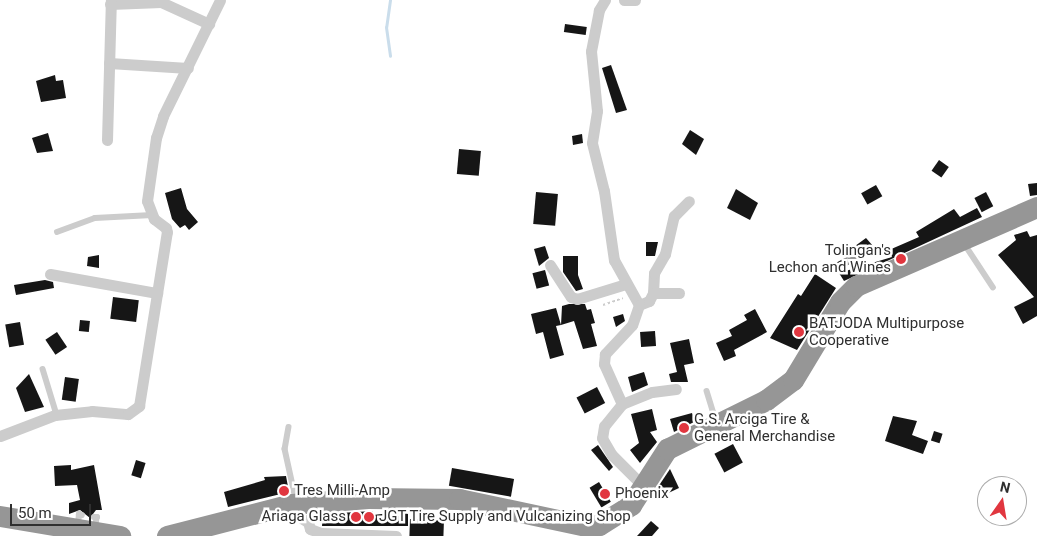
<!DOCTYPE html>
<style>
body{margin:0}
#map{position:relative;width:1037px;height:536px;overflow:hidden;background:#fff;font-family:Roboto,sans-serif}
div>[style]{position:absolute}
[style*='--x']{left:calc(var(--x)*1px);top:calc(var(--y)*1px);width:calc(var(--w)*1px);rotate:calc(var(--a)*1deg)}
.stream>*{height:3px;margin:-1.5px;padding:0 1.5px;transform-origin:1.5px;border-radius:1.5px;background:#caddeb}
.building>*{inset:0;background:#161616;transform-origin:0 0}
.path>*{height:2px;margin-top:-1px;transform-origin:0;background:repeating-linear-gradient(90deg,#ccc 0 2.5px,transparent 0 5px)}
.lane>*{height:5.5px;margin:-2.75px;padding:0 2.75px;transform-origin:2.75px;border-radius:2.75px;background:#ccc}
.street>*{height:11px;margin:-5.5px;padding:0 5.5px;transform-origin:5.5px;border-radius:5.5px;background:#ccc}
.highway>*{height:21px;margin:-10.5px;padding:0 10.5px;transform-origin:10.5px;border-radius:10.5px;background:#969696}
.dots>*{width:14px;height:14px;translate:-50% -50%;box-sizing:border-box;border:2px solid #fff;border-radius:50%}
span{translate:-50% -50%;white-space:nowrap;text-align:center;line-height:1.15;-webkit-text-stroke:5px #fff;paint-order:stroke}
.poi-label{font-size:15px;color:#2f2f2f}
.right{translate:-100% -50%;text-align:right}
.left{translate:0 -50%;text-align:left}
.north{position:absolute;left:977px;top:476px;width:50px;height:50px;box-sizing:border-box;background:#fff;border:1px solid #acacac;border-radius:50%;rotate:13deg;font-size:14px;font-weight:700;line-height:20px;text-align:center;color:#2f2f2f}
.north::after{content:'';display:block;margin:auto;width:18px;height:22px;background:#e1363f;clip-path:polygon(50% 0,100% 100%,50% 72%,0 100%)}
.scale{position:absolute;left:10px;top:504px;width:81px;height:22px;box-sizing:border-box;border:2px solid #2f2f2f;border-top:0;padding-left:6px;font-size:15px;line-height:18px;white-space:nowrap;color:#2f2f2f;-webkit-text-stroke:4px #fff;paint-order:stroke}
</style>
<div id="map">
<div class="stream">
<i style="--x:390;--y:0;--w:27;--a:98"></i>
<i style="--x:386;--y:27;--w:29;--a:82"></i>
</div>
<div class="building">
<i style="left:565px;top:24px;width:22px;height:8px;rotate:8deg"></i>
<i style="clip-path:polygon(611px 65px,627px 110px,616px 113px,602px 68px)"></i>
<i style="clip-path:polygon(55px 75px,56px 81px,63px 80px,66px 98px,41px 102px,36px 81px)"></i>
<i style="clip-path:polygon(690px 130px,704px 139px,696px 155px,682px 144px)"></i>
<i style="clip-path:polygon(48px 133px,53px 151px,37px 153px,32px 138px)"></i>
<i style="clip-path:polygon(582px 134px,583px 143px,573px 145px,572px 136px)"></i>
<i style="left:459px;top:149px;width:22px;height:25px;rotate:5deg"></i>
<i style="left:939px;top:160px;width:12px;height:13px;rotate:35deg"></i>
<i style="clip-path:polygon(1037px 183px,1037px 195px,1030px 196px,1028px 184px)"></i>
<i style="left:876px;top:185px;width:13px;height:17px;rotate:61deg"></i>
<i style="clip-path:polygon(181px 188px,187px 209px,198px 222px,189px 230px,185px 225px,180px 228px,172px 219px,165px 193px)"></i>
<i style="clip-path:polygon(736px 189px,758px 203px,750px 220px,727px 208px)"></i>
<i style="left:536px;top:192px;width:22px;height:32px;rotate:5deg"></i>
<i style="left:986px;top:192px;width:16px;height:13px;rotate:63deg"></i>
<i style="clip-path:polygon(977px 208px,982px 217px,844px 281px,839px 273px,892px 257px,889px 250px,919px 237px,916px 232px,954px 209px,960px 217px)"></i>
<i style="clip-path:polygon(1027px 231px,1030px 237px,1037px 235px,1037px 316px,1023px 324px,1014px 307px,1034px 297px,998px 255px,1016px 240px,1014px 235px)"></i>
<i style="clip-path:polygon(866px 238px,873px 246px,839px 272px,834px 264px,854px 253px,851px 249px)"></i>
<i style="clip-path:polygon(646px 242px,658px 242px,655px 256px,646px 256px)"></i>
<i style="clip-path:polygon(545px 246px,549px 258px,539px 266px,534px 249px)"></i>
<i style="clip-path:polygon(99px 255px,99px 268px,87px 266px,88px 257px)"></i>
<i style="clip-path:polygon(563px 256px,578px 256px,578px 275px,583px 289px,576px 291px,563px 272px)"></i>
<i style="left:545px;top:270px;width:16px;height:13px;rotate:75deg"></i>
<i style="clip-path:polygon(815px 274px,836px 288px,797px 350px,770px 338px,798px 294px,801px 296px)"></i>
<i style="clip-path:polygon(45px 280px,53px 282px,54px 288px,16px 295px,14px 285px)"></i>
<i style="left:113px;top:297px;width:26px;height:22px;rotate:7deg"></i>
<i style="clip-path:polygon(569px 304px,585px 304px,587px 310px,591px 309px,595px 323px,591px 324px,597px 346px,583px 349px,574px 321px,561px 325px,562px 306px)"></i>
<i style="clip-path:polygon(556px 308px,561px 325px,556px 326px,564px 355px,550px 359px,543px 332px,536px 334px,531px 314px)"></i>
<i style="clip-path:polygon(755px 309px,767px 332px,734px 350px,736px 356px,724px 361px,716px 343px,732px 336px,729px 330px,747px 320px,744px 315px)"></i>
<i style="clip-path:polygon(623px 314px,625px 321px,616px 327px,613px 317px)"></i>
<i style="left:80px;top:320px;width:10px;height:11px;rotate:6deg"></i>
<i style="left:20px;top:322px;width:23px;height:15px;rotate:80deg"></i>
<i style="left:655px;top:331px;width:15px;height:15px;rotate:86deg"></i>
<i style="left:57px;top:332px;width:18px;height:14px;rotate:56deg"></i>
<i style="clip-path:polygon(689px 339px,694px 363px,684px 365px,688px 382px,671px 382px,669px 374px,677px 372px,670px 343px)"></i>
<i style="clip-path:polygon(644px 372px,648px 385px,632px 392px,628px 377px)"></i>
<i style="clip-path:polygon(29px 374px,44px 407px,25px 412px,16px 388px)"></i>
<i style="left:65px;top:377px;width:14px;height:23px;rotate:8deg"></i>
<i style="left:597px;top:387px;width:18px;height:23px;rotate:63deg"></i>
<i style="clip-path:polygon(652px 409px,657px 430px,650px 432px,657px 442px,640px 463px,630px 450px,639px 443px,631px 414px)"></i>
<i style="clip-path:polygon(692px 413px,694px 422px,674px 432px,670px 419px)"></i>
<i style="clip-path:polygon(893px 416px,917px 421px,912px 435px,928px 441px,923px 454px,885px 441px)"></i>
<i style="left:934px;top:431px;width:9px;height:10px;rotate:18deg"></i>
<i style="left:733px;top:444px;width:21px;height:21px;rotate:62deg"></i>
<i style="clip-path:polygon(598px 445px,613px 467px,609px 471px,591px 450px)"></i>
<i style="left:136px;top:460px;width:10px;height:16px;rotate:17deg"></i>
<i style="clip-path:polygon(71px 465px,71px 470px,94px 465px,102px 510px,96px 510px,90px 518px,80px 510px,69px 514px,69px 503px,80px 500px,77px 485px,55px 486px,54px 466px)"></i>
<i style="left:452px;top:468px;width:63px;height:18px;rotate:10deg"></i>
<i style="clip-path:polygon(670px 469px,679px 488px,662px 496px,658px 487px)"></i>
<i style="clip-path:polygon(286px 476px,289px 492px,228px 507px,224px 492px,265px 480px,264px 477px)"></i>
<i style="left:599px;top:482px;width:23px;height:11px;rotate:59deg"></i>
<i style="clip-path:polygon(373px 511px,373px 515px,408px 511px,408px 526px,322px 526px,323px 514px)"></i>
<i style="left:410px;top:519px;width:34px;height:17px;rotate:2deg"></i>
<i style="clip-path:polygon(651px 521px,659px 528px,652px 536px,637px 536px)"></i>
</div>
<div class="path">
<i style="--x:603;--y:305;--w:21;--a:-19"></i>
</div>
<div class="lane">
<i style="--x:57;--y:232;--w:40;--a:-20.2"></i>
<i style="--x:95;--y:218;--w:57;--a:-3"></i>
<i style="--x:964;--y:243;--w:53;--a:56.6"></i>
<i style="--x:43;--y:369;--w:48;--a:73.1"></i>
<i style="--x:707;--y:391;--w:31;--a:73"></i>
<i style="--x:289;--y:427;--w:22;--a:100"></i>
<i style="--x:285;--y:449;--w:51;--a:77.6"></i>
<i style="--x:94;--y:517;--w:3;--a:0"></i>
<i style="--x:97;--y:517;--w:10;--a:96"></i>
<i style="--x:78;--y:524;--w:10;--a:-84"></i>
<i style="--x:79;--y:514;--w:3;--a:18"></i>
</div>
<div class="street">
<i style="--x:605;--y:0;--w:12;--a:121"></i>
<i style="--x:599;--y:10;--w:42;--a:101"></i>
<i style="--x:591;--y:51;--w:60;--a:84.3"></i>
<i style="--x:597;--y:111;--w:32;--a:99"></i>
<i style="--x:592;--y:143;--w:49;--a:76"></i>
<i style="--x:604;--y:191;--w:70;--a:81.8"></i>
<i style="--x:614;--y:260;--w:51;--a:60.9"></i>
<i style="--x:639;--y:305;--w:21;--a:109"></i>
<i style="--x:632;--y:325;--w:40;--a:133"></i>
<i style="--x:605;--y:354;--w:10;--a:96"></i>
<i style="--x:604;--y:364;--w:44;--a:65.8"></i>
<i style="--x:622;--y:404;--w:28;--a:129"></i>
<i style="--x:604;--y:426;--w:12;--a:99"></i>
<i style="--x:602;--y:438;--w:20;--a:60"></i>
<i style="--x:612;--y:455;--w:42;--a:45"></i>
<i style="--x:624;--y:0;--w:11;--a:0"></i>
<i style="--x:110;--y:4;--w:51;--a:-2.2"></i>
<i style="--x:161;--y:2;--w:53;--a:24.6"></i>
<i style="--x:109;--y:63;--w:79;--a:3.6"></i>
<i style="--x:107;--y:140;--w:140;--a:-88.4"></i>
<i style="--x:550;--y:265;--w:38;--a:57"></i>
<i style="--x:571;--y:297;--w:6;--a:18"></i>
<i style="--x:577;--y:299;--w:51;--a:-17"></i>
<i style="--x:50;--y:274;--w:109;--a:10.1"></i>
<i style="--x:653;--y:293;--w:20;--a:-87"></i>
<i style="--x:654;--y:273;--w:22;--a:-60"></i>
<i style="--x:665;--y:254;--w:39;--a:-77"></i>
<i style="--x:674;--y:216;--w:21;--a:-45"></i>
<i style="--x:639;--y:305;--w:11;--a:-22"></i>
<i style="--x:649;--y:301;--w:9;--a:-63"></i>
<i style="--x:653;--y:293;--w:26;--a:0"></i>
<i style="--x:622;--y:404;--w:32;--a:-22"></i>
<i style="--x:652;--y:392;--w:24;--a:-7"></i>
<i style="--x:0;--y:436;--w:59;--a:-20.9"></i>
<i style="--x:55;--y:415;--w:37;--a:-6"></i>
<i style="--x:92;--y:411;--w:36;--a:5"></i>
<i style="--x:128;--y:414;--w:14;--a:-36"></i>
<i style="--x:139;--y:406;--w:176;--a:-80.9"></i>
<i style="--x:167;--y:232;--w:4;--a:-104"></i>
<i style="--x:166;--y:228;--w:15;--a:-143"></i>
<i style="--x:154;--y:219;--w:19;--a:-111"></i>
<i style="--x:147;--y:201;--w:64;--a:-81.9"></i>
<i style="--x:156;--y:138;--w:23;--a:-72"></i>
<i style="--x:163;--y:116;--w:129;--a:-63.8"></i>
<i style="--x:283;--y:507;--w:29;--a:31"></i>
<i style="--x:308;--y:522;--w:7;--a:74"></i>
<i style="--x:310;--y:529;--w:12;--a:20"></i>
<i style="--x:321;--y:533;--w:75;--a:2.3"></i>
</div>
<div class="highway">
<i style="--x:0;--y:516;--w:122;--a:9.5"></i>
<i style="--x:167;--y:536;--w:129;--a:-14.4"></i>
<i style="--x:292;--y:504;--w:76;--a:-4.5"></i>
<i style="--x:368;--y:498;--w:91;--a:0.6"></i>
<i style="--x:459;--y:499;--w:130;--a:12"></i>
<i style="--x:586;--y:526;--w:13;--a:-4"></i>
<i style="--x:599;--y:525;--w:38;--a:-32"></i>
<i style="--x:631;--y:505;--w:67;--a:-57.3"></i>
<i style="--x:667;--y:449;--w:110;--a:-26.3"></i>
<i style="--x:766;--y:400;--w:34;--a:-37"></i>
<i style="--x:793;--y:380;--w:91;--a:-58.9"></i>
<i style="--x:840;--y:302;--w:23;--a:-45"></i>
<i style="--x:856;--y:286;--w:197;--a:-23.6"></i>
</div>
<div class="dots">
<i style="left:901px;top:259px;background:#e1363f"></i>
<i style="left:799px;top:332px;background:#e1363f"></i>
<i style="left:684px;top:428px;background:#e1363f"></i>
<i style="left:284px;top:491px;background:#e1363f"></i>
<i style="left:605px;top:494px;background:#e1363f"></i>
<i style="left:356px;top:517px;background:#e1363f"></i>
<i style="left:369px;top:517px;background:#e1363f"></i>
</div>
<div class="poi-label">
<span class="right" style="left:891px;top:259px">Tolingan's<br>Lechon and Wines</span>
<span class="left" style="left:809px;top:332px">BATJODA Multipurpose<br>Cooperative</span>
<span class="left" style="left:694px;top:428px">G.S. Arciga Tire &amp;<br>General Merchandise</span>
<span class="left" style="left:294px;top:491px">Tres Milli-Amp</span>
<span class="left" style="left:615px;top:494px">Phoenix</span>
<span class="right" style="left:346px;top:517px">Ariaga Glass</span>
<span class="left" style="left:379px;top:517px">JGT Tire Supply and Vulcanizing Shop</span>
</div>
<div class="north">N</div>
<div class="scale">50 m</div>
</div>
